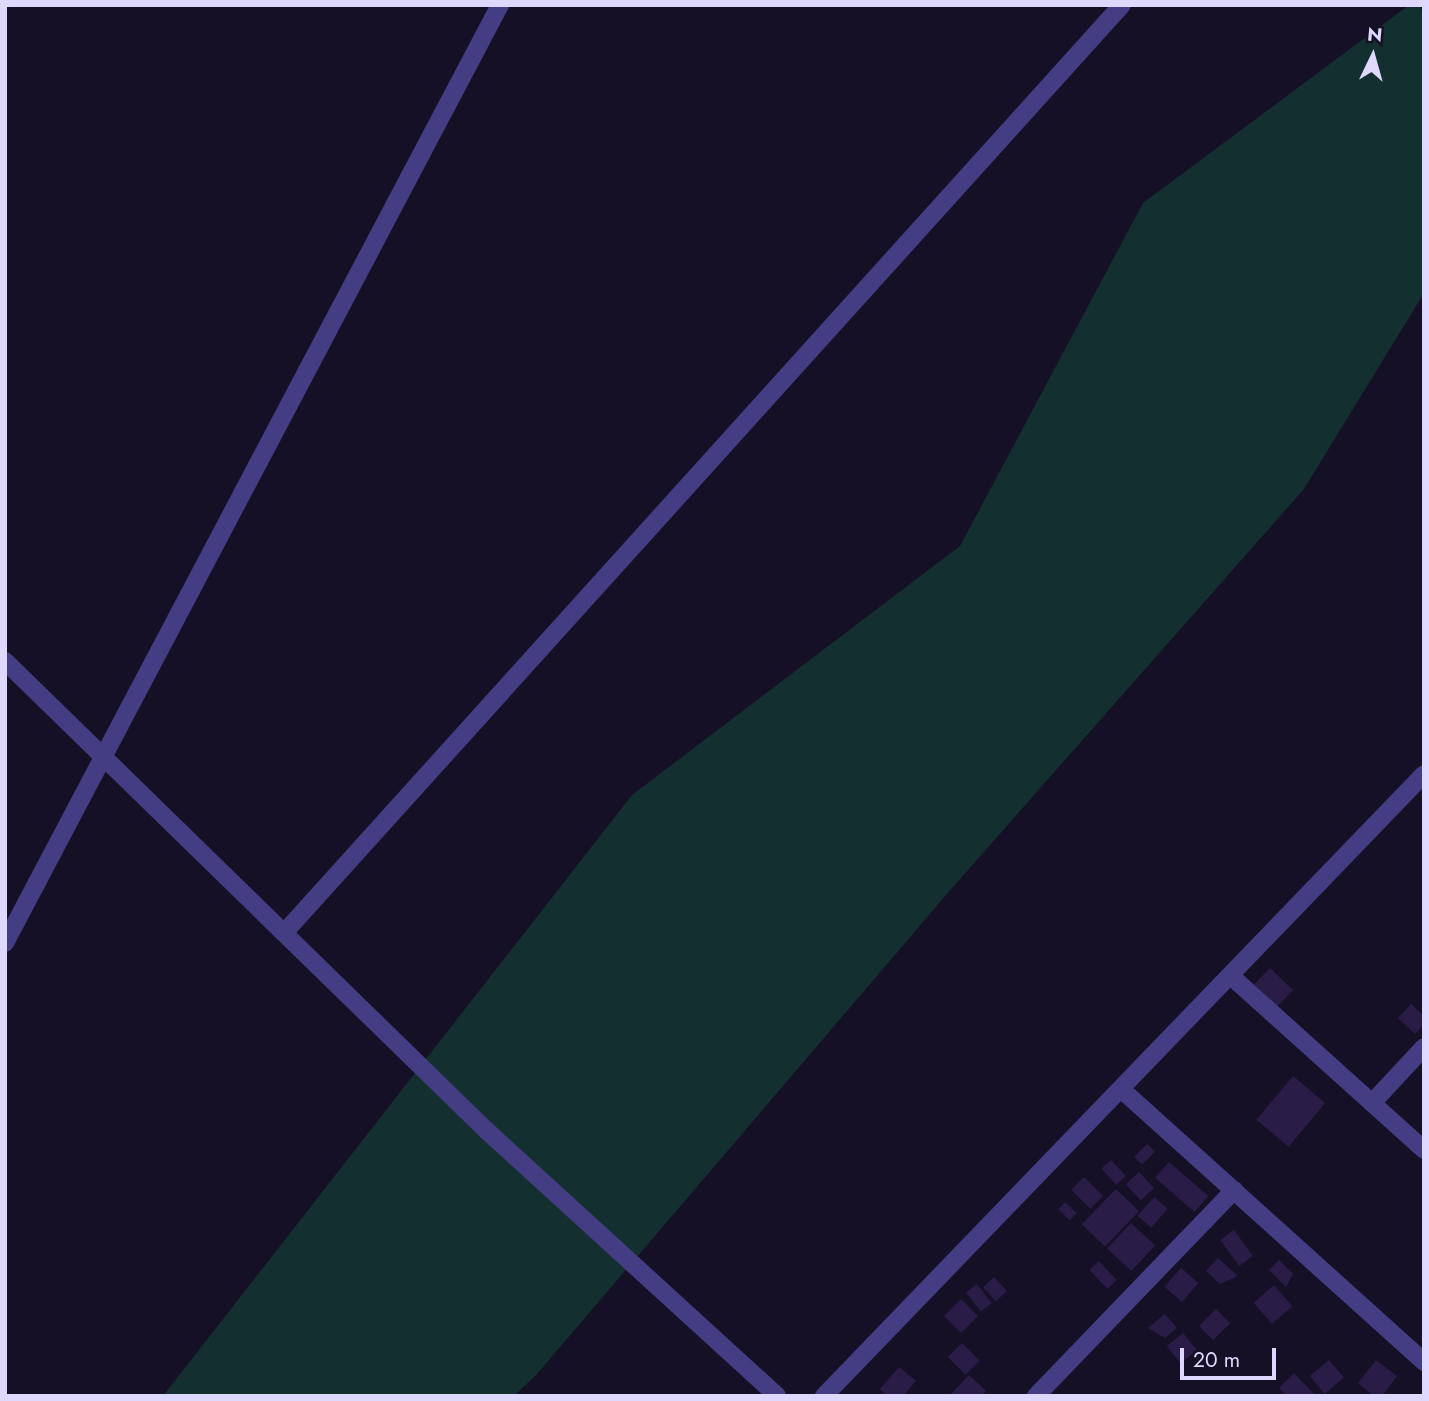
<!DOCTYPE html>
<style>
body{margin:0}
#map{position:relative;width:1429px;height:1401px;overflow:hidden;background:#161027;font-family:Jost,sans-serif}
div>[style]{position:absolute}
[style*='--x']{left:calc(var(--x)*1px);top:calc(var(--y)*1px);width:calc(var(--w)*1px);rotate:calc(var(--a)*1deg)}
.green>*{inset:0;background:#142f30}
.building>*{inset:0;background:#291d47;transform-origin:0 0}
.street>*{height:18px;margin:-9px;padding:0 9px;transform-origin:9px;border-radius:9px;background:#453d84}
span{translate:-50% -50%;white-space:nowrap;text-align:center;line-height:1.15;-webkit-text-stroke:5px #161027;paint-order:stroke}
.frame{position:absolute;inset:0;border:7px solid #dfd8fd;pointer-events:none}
.north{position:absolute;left:1338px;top:21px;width:70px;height:70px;-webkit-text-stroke:5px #161027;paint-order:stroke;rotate:5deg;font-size:19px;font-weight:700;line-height:28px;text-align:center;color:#dfd8fd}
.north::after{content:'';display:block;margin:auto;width:24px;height:32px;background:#dfd8fd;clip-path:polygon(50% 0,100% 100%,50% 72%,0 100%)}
.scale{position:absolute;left:1180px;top:1348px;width:96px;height:32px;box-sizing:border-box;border:4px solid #dfd8fd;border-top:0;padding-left:9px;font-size:21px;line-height:24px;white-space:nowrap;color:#dfd8fd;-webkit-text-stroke:5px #161027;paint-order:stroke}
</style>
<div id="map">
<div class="green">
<i style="clip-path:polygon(1409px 5px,1420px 5px,1424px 17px,1424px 293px,1304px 489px,952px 888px,537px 1374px,514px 1396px,163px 1396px,632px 795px,960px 546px,1143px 203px)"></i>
</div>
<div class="building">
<i style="left:1270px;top:968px;width:32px;height:23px;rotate:44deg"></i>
<i style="clip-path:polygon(1411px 1004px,1424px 1016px,1424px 1024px,1415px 1034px,1398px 1018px)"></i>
<i style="left:1293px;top:1076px;width:42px;height:57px;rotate:40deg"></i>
<i style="left:1147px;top:1144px;width:11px;height:18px;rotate:45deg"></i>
<i style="left:1111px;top:1160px;width:22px;height:13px;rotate:47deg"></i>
<i style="left:1169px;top:1162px;width:52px;height:21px;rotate:41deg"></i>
<i style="left:1139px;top:1172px;width:22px;height:18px;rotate:47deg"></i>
<i style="left:1084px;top:1177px;width:27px;height:18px;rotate:45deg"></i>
<i style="left:1116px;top:1189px;width:32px;height:49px;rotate:44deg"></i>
<i style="left:1154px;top:1197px;width:18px;height:25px;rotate:41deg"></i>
<i style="left:1065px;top:1202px;width:16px;height:10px;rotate:43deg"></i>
<i style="left:1131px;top:1223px;width:33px;height:35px;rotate:43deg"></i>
<i style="left:1234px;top:1230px;width:32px;height:17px;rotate:54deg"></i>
<i style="clip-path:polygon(1218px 1258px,1238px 1276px,1220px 1284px,1206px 1271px)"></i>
<i style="clip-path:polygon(1279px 1260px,1293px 1274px,1286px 1287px,1269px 1270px)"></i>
<i style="left:1099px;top:1261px;width:26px;height:13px;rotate:47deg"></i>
<i style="left:1181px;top:1268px;width:23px;height:25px;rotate:41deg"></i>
<i style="left:994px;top:1277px;width:19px;height:15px;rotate:47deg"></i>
<i style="left:977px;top:1284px;width:24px;height:14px;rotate:52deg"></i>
<i style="left:1274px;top:1285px;width:28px;height:27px;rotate:49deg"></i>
<i style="left:961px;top:1299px;width:24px;height:24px;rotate:45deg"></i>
<i style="left:1216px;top:1309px;width:20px;height:24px;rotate:45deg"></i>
<i style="clip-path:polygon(1165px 1314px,1177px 1328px,1165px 1338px,1148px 1328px)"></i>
<i style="left:1183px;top:1333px;width:22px;height:21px;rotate:51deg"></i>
<i style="left:962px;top:1343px;width:25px;height:20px;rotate:45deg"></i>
<i style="left:1329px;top:1360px;width:23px;height:25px;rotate:50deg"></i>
<i style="clip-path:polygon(1376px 1360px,1397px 1376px,1382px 1396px,1374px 1396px,1358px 1383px)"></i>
<i style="clip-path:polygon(899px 1367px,916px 1381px,903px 1396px,887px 1396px,880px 1389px)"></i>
<i style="clip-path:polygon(1294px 1373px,1316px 1396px,1287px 1396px,1279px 1388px)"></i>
<i style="clip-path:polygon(969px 1375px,986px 1391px,981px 1396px,949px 1396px)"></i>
</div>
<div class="street">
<i style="--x:5;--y:661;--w:672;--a:44.28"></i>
<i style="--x:486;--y:1130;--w:394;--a:42.4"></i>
<i style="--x:284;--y:933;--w:1250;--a:-47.92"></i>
<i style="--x:5;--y:943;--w:1061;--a:-62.18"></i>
<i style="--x:1232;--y:977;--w:258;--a:42"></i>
<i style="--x:1121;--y:1089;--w:408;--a:42"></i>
<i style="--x:1372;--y:1103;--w:76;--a:-47.1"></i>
<i style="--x:824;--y:1396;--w:864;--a:-46.03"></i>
<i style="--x:1036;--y:1396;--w:286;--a:-46.1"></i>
</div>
<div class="frame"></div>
<div class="north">N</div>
<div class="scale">20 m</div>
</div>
